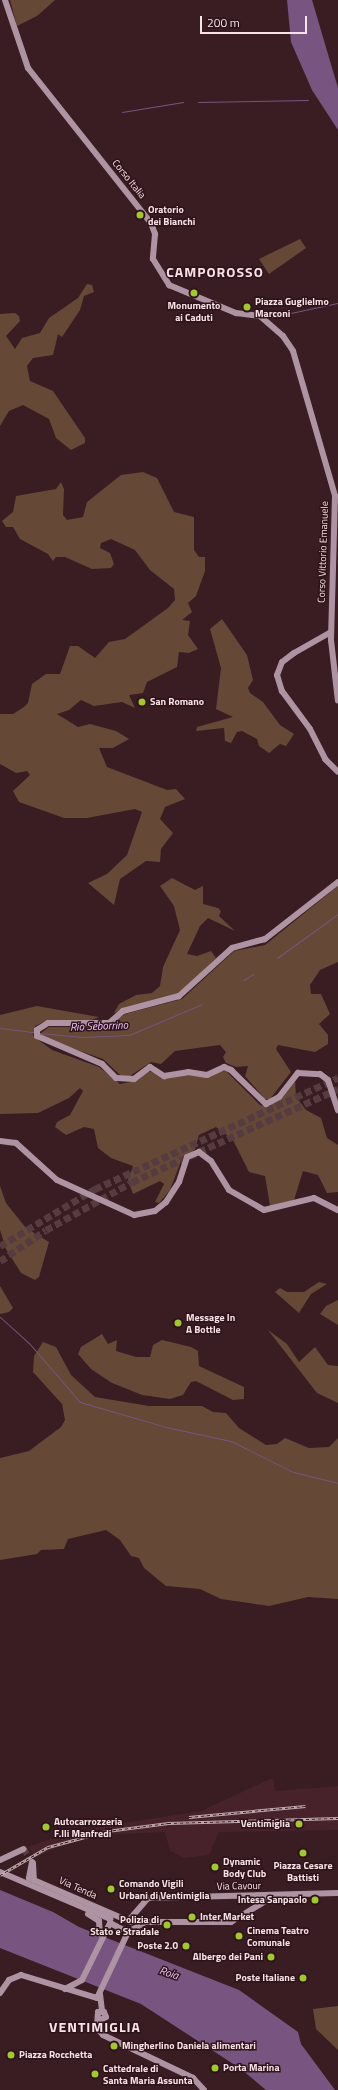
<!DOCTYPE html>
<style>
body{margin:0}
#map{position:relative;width:338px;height:2090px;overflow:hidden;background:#391d23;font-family:"Titillium Web",sans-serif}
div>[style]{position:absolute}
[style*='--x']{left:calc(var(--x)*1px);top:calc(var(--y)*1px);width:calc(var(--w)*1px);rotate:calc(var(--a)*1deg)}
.built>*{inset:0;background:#47222b}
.green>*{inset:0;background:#654836}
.water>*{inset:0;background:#785580}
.stream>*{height:1px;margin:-0.5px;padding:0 0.5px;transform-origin:0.5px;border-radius:0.5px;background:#785580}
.major-tunnel>*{height:6px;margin-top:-3px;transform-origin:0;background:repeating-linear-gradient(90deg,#563b40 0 6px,transparent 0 9px)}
.highway-tunnel>*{height:7px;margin-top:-3.5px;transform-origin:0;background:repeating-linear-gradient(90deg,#563b40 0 7px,transparent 0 10.5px)}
.major>*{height:6px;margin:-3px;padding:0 3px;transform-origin:3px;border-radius:3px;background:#ae93a2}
.rail>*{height:2.5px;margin-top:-1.25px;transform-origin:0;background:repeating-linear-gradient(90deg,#2f131a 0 3px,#c2acb0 0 6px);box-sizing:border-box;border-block:1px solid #c2acb0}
.dots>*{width:11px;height:11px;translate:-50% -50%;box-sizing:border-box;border:2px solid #2f131a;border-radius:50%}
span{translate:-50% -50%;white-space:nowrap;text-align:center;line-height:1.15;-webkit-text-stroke:3px #2f131a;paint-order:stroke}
.street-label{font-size:10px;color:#f7e3e6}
.poi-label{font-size:10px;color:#f7e3e6;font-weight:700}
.left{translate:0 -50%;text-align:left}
.right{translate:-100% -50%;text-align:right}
.water-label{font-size:11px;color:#efc4fa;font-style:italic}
.district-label{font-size:14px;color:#f7e3e6;font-weight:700;letter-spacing:1px}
.scale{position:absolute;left:200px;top:16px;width:107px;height:18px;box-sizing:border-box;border:2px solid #f7e3e6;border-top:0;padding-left:5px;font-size:12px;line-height:14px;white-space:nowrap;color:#f7e3e6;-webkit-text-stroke:3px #2f131a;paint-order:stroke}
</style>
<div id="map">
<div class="built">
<i style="clip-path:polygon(270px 1779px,273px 1779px,275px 1791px,338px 1786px,338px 1830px,219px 1832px,209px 1855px,184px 1858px,170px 1851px,165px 1832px,103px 1835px,62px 1845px,36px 1857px,28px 1847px,59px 1836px,110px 1825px,201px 1811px)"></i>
</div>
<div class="green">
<i style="clip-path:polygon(10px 0,55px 0,37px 16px,17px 26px)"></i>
<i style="clip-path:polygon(300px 239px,306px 248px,269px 274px,259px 259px)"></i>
<i style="clip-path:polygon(87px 284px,92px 285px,94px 292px,84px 296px,80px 310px,62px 337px,58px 334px,53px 355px,33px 358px,27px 366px,30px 381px,53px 391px,85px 438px,85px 443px,71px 450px,56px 438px,49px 419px,23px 405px,9px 411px,0 426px,0 314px,15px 313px,19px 316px,20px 321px,6px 336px,15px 349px,22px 338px,40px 333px,49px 318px,78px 298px)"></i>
<i style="clip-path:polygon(143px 472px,157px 478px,174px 512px,194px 517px,194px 550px,199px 557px,205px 557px,205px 571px,196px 596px,188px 603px,192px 612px,182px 620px,190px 621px,188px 635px,198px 649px,189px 653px,179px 652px,177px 667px,147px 682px,143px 693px,129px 695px,135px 708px,122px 702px,94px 706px,81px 700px,69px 710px,57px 714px,78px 727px,90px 724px,116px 731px,129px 739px,113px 748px,99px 748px,107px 767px,167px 790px,176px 789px,185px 799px,165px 807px,160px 819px,173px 833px,161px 849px,160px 862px,146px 861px,120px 879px,114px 905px,88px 883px,107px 874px,127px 855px,142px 812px,135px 809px,87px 818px,64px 818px,19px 802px,13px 791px,30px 775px,27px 771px,16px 773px,0 764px,0 714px,13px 714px,24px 707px,28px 703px,32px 684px,46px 674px,60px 674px,70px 646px,78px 646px,95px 658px,109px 642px,125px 639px,168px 608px,175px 600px,174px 589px,150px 570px,135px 550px,111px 539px,101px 543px,100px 548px,110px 553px,114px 564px,111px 568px,92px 569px,65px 557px,56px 557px,53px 561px,48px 554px,20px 539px,13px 527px,6px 527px,2px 521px,13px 512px,16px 496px,56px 489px,61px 482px,64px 489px,63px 515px,67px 520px,83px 517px,87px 502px,121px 475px)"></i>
<i style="clip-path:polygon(222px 619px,247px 655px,253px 680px,248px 688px,250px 693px,263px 702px,280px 725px,294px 734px,286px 746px,280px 744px,269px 753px,259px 746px,257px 739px,242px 731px,237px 732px,231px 743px,225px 741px,224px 728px,196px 731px,197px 727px,233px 717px,216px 709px,221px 668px,210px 629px)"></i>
<i style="clip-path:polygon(172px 878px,195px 890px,203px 886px,203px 904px,218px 908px,221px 911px,219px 916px,235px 931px,208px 918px,200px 926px,187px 954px,197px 956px,211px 951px,216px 958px,179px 994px,114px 1013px,119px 1004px,136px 995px,152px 993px,160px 986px,163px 967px,180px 930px,174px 906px,160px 886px)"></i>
<i style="clip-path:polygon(338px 886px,338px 962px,320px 970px,310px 985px,311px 994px,321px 994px,330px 1014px,319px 1024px,328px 1035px,328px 1044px,315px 1052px,278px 1045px,276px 1049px,291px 1072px,270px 1099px,265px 1099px,245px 1076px,248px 1066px,236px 1067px,226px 1063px,223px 1057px,226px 1052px,220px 1045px,175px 1051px,161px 1064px,151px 1062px,130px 1076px,121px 1076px,103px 1059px,43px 1038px,41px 1033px,49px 1027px,106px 1027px,125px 1014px,182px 999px,234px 951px,265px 945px)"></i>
<i style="clip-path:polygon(37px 1006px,99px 1017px,83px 1024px,46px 1021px,35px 1026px,33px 1036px,52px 1050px,99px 1067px,120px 1084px,135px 1081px,148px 1071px,163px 1075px,226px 1071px,260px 1105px,269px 1107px,295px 1079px,296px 1097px,306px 1110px,321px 1118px,327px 1138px,338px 1145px,338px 1192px,327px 1193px,318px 1175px,303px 1171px,294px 1200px,270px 1206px,265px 1176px,249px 1172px,233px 1140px,216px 1127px,199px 1135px,195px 1149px,181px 1161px,170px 1190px,159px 1203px,155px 1202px,164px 1184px,160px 1181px,133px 1194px,128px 1180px,133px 1166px,111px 1158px,98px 1148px,94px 1129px,84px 1127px,66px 1135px,55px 1127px,57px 1122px,70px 1115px,83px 1091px,80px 1088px,69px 1098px,38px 1113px,0 1114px,0 1015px)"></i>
<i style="clip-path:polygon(0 1186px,6px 1203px,26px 1228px,49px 1242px,39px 1277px,35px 1280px,21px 1273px,6px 1249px,0 1230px)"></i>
<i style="clip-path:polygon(319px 1282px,327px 1284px,311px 1294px,299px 1313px,275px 1292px,280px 1288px,287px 1292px,304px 1292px)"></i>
<i style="clip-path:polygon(0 1286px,13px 1308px,9px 1312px,0 1314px)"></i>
<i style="clip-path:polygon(338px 1300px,338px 1325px,320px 1314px,326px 1306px)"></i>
<i style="clip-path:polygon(268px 1330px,287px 1344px,299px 1362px,315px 1347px,328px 1365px,338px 1366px,338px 1403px,317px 1393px)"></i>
<i style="clip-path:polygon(102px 1334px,108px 1344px,117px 1340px,116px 1351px,136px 1357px,150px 1357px,153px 1345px,162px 1340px,191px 1347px,198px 1351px,199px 1366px,244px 1387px,244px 1399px,233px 1400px,196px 1381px,191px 1382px,183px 1395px,170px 1399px,142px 1395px,112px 1383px,91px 1369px,78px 1354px,81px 1347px)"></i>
<i style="clip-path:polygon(43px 1342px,56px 1347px,71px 1375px,95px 1397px,149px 1406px,202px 1406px,213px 1412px,226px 1413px,239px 1428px,266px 1445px,277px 1444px,285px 1438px,309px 1448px,329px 1447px,338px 1438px,338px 1599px,308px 1597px,269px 1606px,221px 1599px,200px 1589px,166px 1586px,144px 1568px,139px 1558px,131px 1556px,120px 1540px,106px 1530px,68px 1539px,64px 1549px,41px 1550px,37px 1554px,0 1560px,0 1458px,29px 1451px,61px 1427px,65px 1420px,62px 1404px,33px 1372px,34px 1356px)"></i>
<i style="clip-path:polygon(338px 2006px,338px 2050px,316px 2029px,313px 2009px)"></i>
</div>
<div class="water">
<i style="clip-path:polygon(287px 0,312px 0,338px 88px,338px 130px,312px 90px,291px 42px)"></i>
<i style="clip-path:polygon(0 1890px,53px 1912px,79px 1927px,239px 1990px,298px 2032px,301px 2044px,335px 2090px,266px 2090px,241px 2069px,141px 2004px,0 1948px)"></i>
</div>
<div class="stream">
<i style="--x:198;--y:102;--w:110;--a:-1"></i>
<i style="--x:122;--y:112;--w:62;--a:-9.3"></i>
<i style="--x:272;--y:317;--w:67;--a:-12"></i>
<i style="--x:277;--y:958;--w:75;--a:-35.8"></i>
<i style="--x:244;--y:980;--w:11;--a:-34"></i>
<i style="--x:0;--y:1028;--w:35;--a:7"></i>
<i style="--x:39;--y:1033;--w:44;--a:5.2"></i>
<i style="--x:83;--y:1037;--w:46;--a:-2.5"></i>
<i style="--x:129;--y:1035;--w:79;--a:-23"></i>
<i style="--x:0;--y:1317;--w:39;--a:42"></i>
<i style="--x:29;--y:1343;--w:78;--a:49.2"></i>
<i style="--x:80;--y:1402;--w:90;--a:16.2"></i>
<i style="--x:166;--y:1427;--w:66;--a:12.2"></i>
<i style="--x:231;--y:1441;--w:69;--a:26.6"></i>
<i style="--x:293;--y:1472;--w:46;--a:13.7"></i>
</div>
<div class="major-tunnel">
<i style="--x:24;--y:1849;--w:13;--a:61"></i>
</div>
<div class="highway-tunnel">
<i style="--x:0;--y:1246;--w:111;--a:-31"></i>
<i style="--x:95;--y:1189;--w:267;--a:-24.6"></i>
<i style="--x:0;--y:1261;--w:55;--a:-34"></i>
<i style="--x:46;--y:1230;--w:98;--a:-29.2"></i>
<i style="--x:132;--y:1182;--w:226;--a:-24.3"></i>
</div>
<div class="major">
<i style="--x:5;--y:0;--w:72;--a:71.3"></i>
<i style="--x:28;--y:68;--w:198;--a:51.6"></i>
<i style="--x:151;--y:223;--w:12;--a:70"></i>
<i style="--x:155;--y:234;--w:25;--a:95"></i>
<i style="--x:153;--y:259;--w:31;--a:58"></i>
<i style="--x:169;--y:285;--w:73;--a:22.7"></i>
<i style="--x:236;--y:313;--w:24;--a:7"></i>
<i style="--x:260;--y:316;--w:30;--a:41"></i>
<i style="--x:283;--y:336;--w:18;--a:56"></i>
<i style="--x:293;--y:351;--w:151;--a:73.8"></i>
<i style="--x:335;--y:496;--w:144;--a:91.6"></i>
<i style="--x:331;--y:640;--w:61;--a:83.5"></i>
<i style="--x:331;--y:632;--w:43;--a:150.4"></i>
<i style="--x:294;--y:653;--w:15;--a:143"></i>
<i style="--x:282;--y:662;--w:14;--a:111"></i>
<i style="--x:277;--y:675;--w:17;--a:73"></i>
<i style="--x:282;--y:691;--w:47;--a:53.6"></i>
<i style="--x:310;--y:729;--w:34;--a:63"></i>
<i style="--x:325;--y:759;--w:18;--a:45"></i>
<i style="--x:338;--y:882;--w:93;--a:142"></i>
<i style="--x:265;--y:939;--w:34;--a:165"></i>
<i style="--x:232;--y:948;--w:72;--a:137.8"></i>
<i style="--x:179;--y:996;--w:58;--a:165"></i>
<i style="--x:123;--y:1011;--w:18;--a:139"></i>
<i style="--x:109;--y:1023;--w:61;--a:180"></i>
<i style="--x:48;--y:1023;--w:13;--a:148"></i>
<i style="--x:37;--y:1030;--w:6;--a:90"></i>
<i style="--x:37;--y:1036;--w:71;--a:23.3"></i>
<i style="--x:102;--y:1064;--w:20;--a:45"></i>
<i style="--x:116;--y:1078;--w:18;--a:3"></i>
<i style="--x:134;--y:1079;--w:20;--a:-37"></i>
<i style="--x:150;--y:1067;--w:17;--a:33"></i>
<i style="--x:164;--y:1076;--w:24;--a:-9"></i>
<i style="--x:188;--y:1072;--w:19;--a:9"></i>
<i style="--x:207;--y:1075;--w:19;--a:-25"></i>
<i style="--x:224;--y:1067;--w:8;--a:23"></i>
<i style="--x:231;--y:1070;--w:49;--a:44.2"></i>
<i style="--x:266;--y:1104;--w:15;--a:-28"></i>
<i style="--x:279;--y:1097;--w:31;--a:-52"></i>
<i style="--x:298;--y:1073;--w:22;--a:3"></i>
<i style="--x:320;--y:1074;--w:10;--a:37"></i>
<i style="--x:328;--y:1080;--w:32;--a:72"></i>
<i style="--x:0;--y:1141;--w:16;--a:7"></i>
<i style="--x:16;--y:1143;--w:55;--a:42.1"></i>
<i style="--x:57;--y:1180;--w:85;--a:24.4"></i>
<i style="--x:134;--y:1215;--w:21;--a:-11"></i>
<i style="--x:155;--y:1211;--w:14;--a:-39"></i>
<i style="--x:166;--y:1202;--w:24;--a:-57"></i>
<i style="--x:179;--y:1182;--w:26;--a:-72"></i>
<i style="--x:187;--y:1157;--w:13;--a:-23"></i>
<i style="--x:199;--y:1152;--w:15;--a:37"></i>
<i style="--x:211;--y:1161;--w:34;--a:58"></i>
<i style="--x:229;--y:1190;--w:40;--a:29.7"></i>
<i style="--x:264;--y:1210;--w:51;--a:-13.5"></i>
<i style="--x:314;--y:1198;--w:27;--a:27"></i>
<i style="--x:0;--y:1860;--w:26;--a:-25"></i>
<i style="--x:32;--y:1862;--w:16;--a:101"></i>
<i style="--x:29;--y:1878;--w:111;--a:23.3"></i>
<i style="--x:33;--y:1863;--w:17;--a:87"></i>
<i style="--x:0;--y:1872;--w:120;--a:23.1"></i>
<i style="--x:88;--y:1914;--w:13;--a:32"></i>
<i style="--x:99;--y:1921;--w:13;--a:86"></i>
<i style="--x:129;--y:1920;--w:29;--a:-49"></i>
<i style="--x:148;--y:1898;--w:190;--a:-1.5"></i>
<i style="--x:110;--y:1923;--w:20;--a:27"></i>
<i style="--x:128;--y:1932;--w:20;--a:-30"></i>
<i style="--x:145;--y:1922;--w:86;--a:0"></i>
<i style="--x:231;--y:1922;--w:50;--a:-31.2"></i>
<i style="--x:65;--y:1989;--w:19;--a:-28"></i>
<i style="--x:82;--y:1980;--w:64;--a:-63.8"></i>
<i style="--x:0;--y:1993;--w:16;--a:-55"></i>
<i style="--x:9;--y:1980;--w:13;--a:-23"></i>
<i style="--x:21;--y:1975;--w:79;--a:16.8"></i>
<i style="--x:97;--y:1998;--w:73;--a:-64.8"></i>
<i style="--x:100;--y:1994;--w:17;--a:83"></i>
<i style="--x:98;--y:2012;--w:16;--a:94"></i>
<i style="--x:97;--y:2028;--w:9;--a:49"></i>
<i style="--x:103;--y:2035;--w:100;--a:25.5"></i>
<i style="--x:193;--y:2078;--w:16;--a:47"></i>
<i style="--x:98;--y:2012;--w:6;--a:0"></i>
<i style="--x:104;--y:2012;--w:5;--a:68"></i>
<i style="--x:106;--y:2017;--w:9;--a:153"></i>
</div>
<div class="rail">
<i style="--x:189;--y:1817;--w:117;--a:-5.4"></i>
<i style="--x:0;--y:1875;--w:56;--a:-30.3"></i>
<i style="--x:48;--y:1847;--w:61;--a:-15.2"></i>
<i style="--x:107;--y:1831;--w:62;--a:-7.5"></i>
<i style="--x:168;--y:1823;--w:170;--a:-1.7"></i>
</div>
<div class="dots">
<i style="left:140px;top:215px;background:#a0c92c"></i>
<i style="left:194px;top:293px;background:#a0c92c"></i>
<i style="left:247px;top:307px;background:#a0c92c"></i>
<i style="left:142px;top:702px;background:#a0c92c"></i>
<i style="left:178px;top:1323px;background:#a0c92c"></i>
<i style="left:299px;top:1824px;background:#a0c92c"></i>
<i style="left:46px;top:1827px;background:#a0c92c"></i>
<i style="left:303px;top:1853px;background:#a0c92c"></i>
<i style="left:215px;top:1867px;background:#a0c92c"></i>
<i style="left:111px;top:1889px;background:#a0c92c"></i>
<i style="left:315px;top:1900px;background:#a0c92c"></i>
<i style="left:192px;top:1917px;background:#a0c92c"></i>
<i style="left:167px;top:1925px;background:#a0c92c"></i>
<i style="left:239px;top:1936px;background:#a0c92c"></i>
<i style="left:186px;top:1946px;background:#a0c92c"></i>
<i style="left:271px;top:1957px;background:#a0c92c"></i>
<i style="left:303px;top:1978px;background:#a0c92c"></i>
<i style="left:114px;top:2046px;background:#a0c92c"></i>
<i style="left:11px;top:2055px;background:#a0c92c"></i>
<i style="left:215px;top:2068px;background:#a0c92c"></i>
<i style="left:95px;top:2074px;background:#a0c92c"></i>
</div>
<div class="street-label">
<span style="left:129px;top:179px;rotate:51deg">Corso Italia</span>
<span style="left:323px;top:552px;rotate:-88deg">Corso Vittorio Emanuele</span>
<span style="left:239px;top:1886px;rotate:-1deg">Via Cavour</span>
<span style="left:78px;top:1888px;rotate:24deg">Via Tenda</span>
</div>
<div class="poi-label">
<span class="left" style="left:148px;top:215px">Oratorio<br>dei Bianchi</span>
<span class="left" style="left:255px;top:307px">Piazza Guglielmo<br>Marconi</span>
<span style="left:194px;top:311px">Monumento<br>ai Caduti</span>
<span class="left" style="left:150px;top:702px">San Romano</span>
<span class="left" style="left:186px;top:1323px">Message In<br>A Bottle</span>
<span class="left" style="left:54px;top:1827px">Autocarrozzeria<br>F.lli Manfredi</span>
<span class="right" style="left:290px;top:1824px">Ventimiglia</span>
<span class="left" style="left:223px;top:1867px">Dynamic<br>Body Club</span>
<span style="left:303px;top:1871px">Piazza Cesare<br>Battisti</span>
<span class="left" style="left:119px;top:1889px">Comando Vigili<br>Urbani di Ventimiglia</span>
<span class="right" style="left:307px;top:1900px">Intesa Sanpaolo</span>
<span class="left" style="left:200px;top:1917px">Inter Market</span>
<span class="right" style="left:159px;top:1925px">Polizia di<br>Stato e Stradale</span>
<span class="left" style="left:247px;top:1936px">Cinema Teatro<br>Comunale</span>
<span class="right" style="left:178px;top:1946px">Poste 2.0</span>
<span class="right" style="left:263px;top:1957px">Albergo dei Pani</span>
<span class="right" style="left:295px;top:1978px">Poste Italiane</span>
<span class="left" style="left:122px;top:2046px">Mingherlino Daniela alimentari</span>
<span class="left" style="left:19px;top:2055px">Piazza Rocchetta</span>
<span class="left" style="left:103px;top:2074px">Cattedrale di<br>Santa Maria Assunta</span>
<span class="left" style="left:223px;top:2068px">Porta Marina</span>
</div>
<div class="water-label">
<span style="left:99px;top:1026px;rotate:-2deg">Rio Seborrino</span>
<span style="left:169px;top:1973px;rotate:18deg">Roia</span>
</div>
<div class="district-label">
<span style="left:215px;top:272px">CAMPOROSSO</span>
<span style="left:95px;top:2027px">VENTIMIGLIA</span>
</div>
<div class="scale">200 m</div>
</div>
